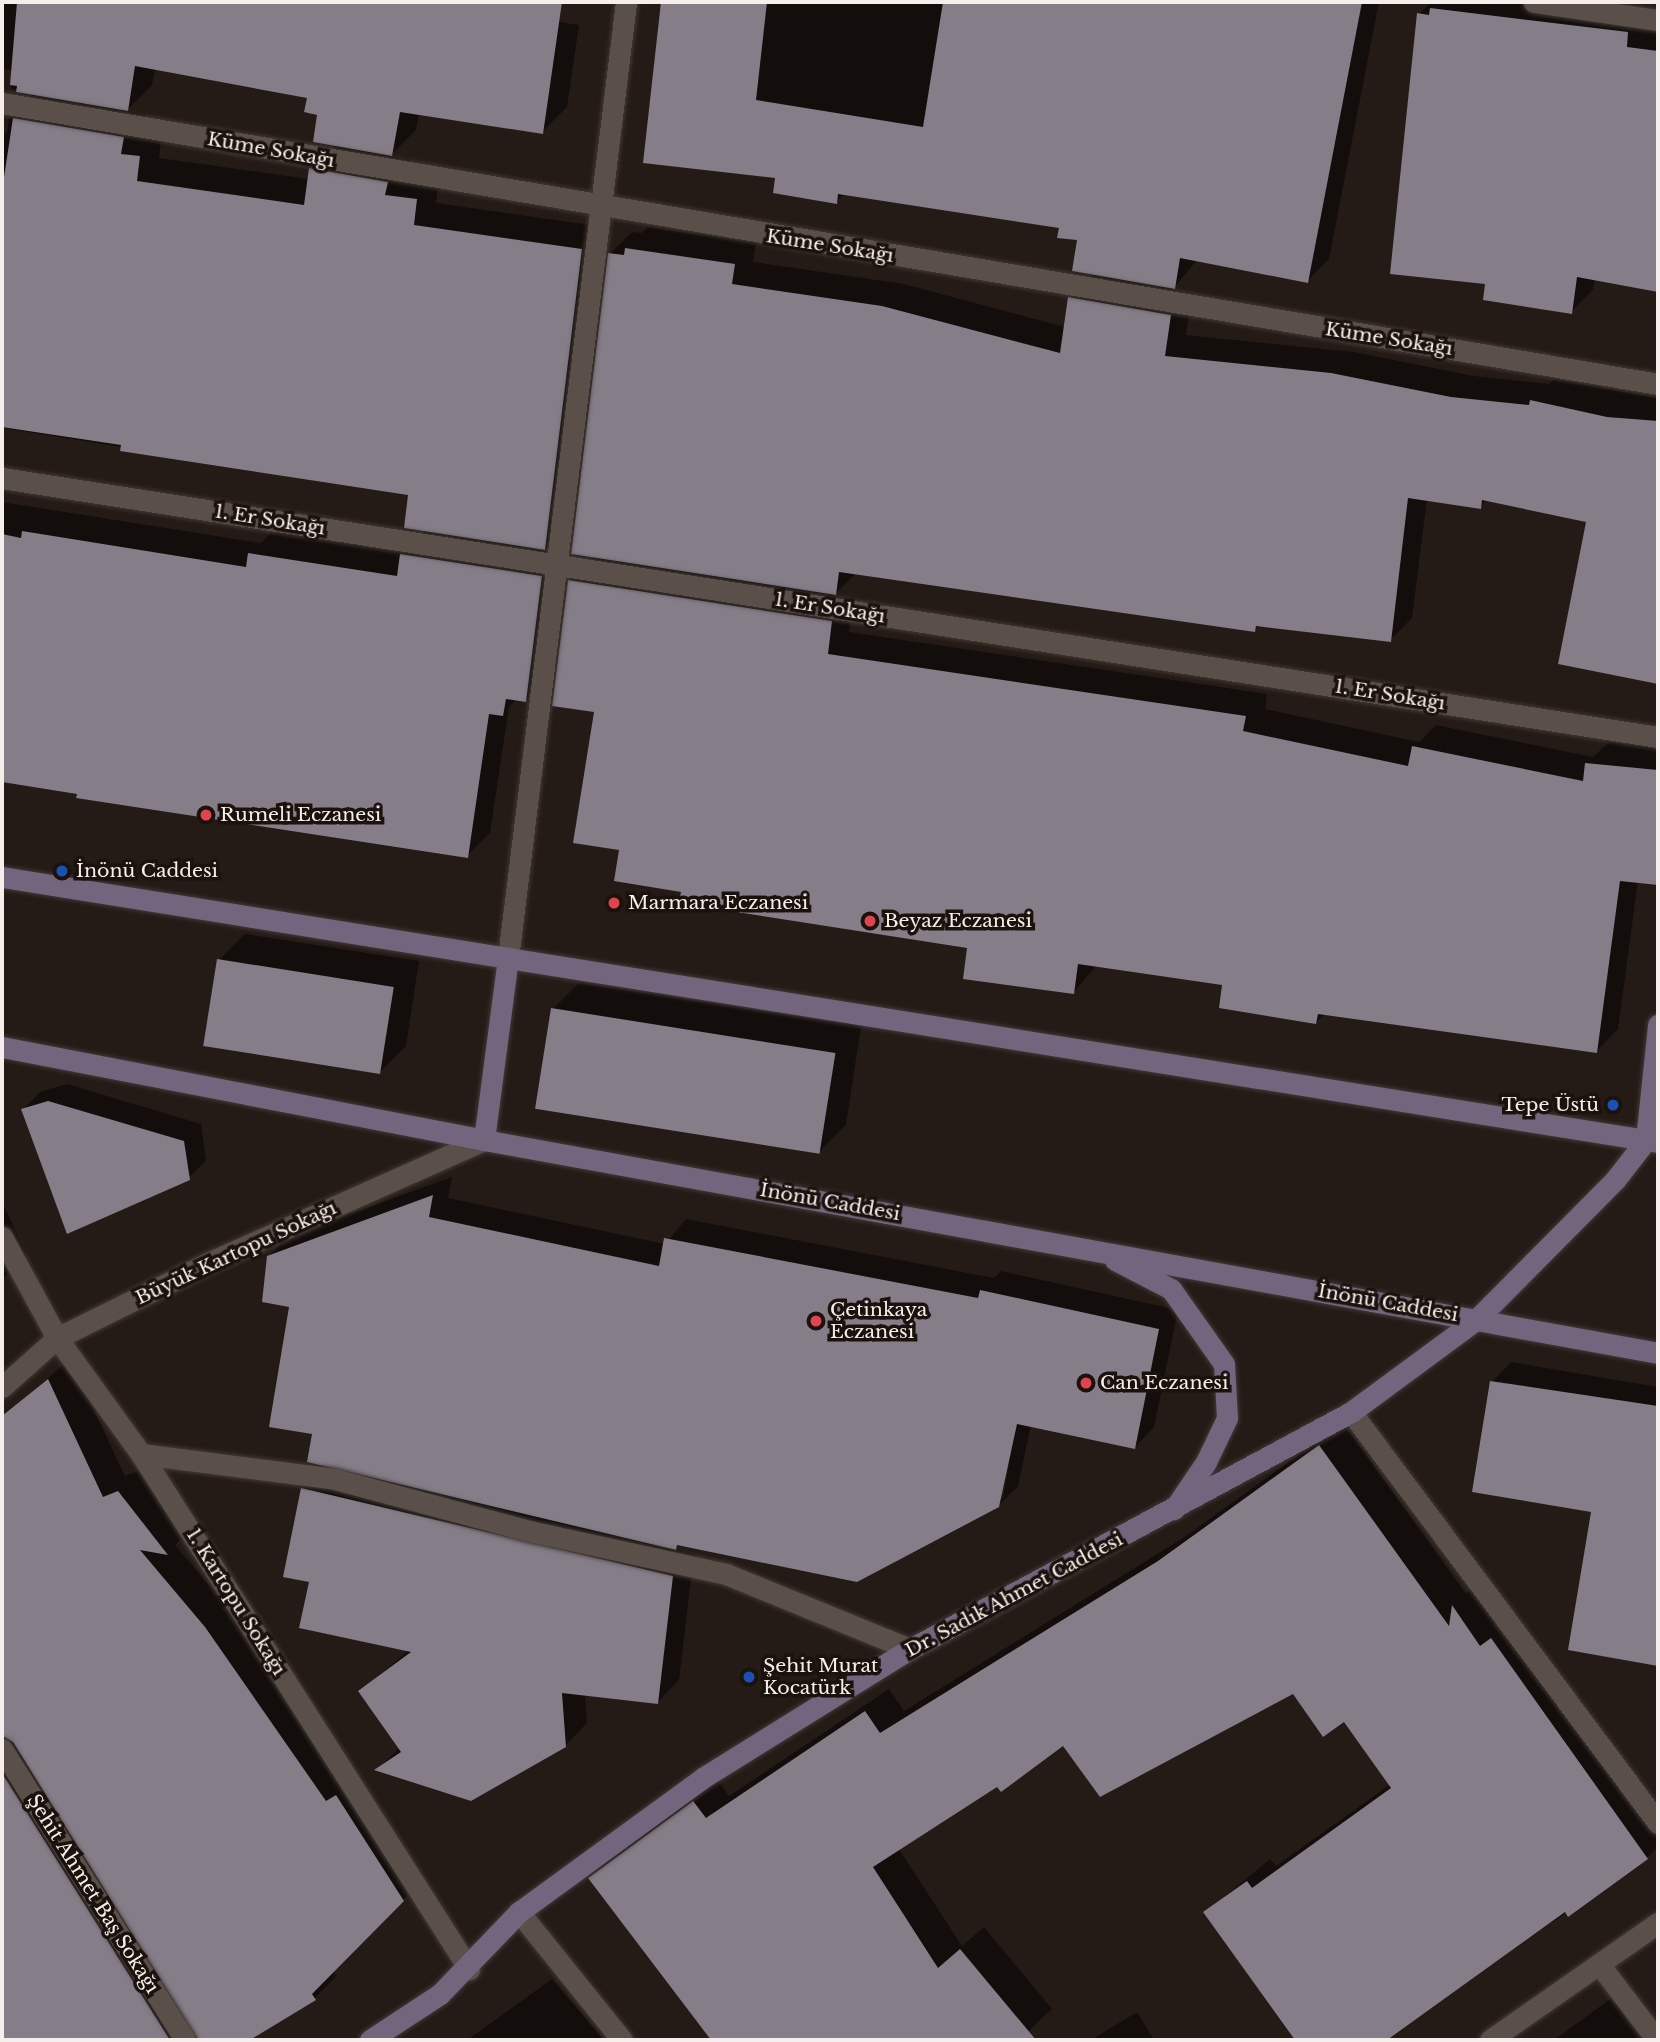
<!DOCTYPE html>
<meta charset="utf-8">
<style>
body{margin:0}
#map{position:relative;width:1660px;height:2042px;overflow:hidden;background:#251b16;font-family:"Libre Baskerville",serif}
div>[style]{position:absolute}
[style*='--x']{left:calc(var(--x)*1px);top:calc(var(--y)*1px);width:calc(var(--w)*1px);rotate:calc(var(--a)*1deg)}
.shadow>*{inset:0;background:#0007}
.building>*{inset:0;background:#857d88;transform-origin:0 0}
.roads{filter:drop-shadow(0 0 2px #413936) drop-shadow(0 0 2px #413936)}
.street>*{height:21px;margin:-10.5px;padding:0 10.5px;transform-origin:10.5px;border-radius:10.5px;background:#5b4f49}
.secondary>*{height:21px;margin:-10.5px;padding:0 10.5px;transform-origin:10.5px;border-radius:10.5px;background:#72657d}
.dots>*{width:19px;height:19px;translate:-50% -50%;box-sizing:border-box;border:4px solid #1c120d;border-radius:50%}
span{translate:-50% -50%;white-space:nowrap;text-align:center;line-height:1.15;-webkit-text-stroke:7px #1c120d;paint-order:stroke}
.street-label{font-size:19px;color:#f5eeea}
.poi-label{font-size:19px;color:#f5eeea}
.left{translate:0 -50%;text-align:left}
.right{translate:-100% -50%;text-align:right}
.frame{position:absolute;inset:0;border:4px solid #f5eeea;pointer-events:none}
</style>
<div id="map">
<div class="shadow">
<i style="clip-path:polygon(evenodd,2px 2px,553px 2px,547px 20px,579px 25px,567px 107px,542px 132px,419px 113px,416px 130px,390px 156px,410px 159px,407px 172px,440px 177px,436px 203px,605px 227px,568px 525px,543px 550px,564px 553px,549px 677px,526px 700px,517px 699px,509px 707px,490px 833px,467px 856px,2px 781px,2px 502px,261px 543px,273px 530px,405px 551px,427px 529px,410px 493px,2px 428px,2px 132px,7px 133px,9px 118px,33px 93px,11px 89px,13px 70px,2px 69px,2px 2px,155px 68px,309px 97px,336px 145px,311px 169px,309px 179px,159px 158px,162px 133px,143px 131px,146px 114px,126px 111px,152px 85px,155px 68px)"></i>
<i style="clip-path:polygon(672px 2px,1379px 2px,1329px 259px,1307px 281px,1197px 260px,1172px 290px,1192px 293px,1186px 335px,1354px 352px,1474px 376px,1549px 384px,1554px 379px,1658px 398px,1658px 683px,1560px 663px,1588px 521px,1488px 499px,1480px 507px,1427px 499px,1412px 618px,1390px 640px,1260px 625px,1254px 630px,856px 573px,833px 596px,854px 600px,849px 632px,1267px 694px,1265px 709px,1419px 742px,1436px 725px,1593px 757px,1609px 742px,1658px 747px,1658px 883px,1638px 881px,1618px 1029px,1596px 1052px,1325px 1014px,1316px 1022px,1224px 984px,1097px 965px,1074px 992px,969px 947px,683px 891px,621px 849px,570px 581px,595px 556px,610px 254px,632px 232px,642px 233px,648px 227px,756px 243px,753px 262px,904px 284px,1065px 327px,1070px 298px,1095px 273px,1079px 239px,1060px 226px,845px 193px,836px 202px,777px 177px,668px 27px)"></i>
<i style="clip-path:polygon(1431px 2px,1509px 2px,1658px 24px,1658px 290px,1595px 279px,1593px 290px,1571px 312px,1487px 283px,1419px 14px)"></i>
<i style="clip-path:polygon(245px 934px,419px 961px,406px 1046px,380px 1072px,219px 960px)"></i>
<i style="clip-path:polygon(579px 983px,861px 1026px,846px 1125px,820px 1151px,553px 1009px)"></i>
<i style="clip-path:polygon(67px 1084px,201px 1124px,206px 1160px,189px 1178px,23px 1110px,40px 1092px)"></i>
<i style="clip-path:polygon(evenodd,452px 1177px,448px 1198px,665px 1244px,686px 1219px,994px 1278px,1001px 1271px,1178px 1310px,1154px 1427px,1135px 1447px,1031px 1425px,1018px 1486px,998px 1506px,680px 1544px,674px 1549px,694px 1554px,679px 1680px,657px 1703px,585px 1694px,587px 1723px,565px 1746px,377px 1770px,400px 1747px,361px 1691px,409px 1650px,311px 1581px,303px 1489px,325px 1467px,401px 1481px,314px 1433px,291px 1305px,269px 1256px,289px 1236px,452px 1177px,1017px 1415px,1003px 1498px,999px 1498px,1017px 1415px)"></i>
<i style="clip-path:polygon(2px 1202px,27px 1255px,2px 1280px)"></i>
<i style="clip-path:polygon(70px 1359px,125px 1476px,140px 1470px,188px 1532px,175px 1545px,226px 1605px,349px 1781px,358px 1775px,424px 1878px,333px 1971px,336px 1976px,315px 1998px,190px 2017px,182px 2040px,2px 2040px,2px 1468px,24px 1452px,2px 1418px)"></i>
<i style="clip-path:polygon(1511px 1362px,1658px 1387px,1658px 1664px,1570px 1649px,1593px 1511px,1492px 1382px)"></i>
<i style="clip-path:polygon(1343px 1423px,1466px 1594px,1477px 1583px,1658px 1818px,1658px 1846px,1647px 1858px,1378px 2040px,1298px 2040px,1205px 1913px,1270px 1859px,1276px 1866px,1391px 1784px,1345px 1720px,1294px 1692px,1063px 1744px,899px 1849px,962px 1946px,984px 1927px,1052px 2009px,1019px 2040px,713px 2040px,590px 1878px,614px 1855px,717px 1779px,729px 1796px,889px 1689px,904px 1711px,1183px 1538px)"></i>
<i style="clip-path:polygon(552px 1979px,604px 2040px,467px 2040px)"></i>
<i style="clip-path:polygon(1617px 1994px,1651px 2040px,1554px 2040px)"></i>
<i style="clip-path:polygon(1137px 2012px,1154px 2040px,1091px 2040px)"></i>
</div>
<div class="building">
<i style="clip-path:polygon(17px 2px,562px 2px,543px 134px,400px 112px,392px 156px,313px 142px,317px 115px,304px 112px,307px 98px,135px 66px,128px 111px,16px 92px,17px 86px,10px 85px)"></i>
<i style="clip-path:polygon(661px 2px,767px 2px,756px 100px,923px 127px,943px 2px,1362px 2px,1308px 283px,1180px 258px,1175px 289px,1072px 271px,1077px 240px,1057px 238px,1059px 228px,838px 194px,837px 204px,773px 193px,775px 178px,643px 163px)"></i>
<i style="clip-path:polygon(1430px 8px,1628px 32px,1627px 47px,1658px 51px,1658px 292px,1577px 277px,1572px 314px,1483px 300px,1485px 284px,1390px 274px,1417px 13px,1429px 15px)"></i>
<i style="clip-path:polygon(13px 118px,124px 137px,121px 154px,140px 156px,137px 181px,304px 205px,309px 168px,388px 182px,385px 195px,417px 199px,414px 225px,582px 249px,545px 550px,404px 528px,408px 495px,120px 451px,121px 445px,2px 427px,2px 190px)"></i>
<i style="clip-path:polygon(625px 248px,735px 264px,732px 284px,882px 306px,1060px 353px,1068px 297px,1171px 315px,1165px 356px,1331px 373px,1451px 397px,1529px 405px,1530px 400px,1607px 417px,1658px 421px,1658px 684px,1558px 664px,1586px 522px,1482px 500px,1481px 509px,1408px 498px,1391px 642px,1256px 626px,1255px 632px,839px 572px,836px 595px,571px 554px,608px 253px,624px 255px)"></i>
<i style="clip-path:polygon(22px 531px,246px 567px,248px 553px,397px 576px,400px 554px,542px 576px,526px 702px,506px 699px,503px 716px,489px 714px,468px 858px,76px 798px,77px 794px,2px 782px,2px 534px,21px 538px)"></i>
<i style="clip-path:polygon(568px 580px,832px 621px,828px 654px,1246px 716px,1243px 731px,1408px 766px,1412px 746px,1583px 781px,1585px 763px,1658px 770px,1658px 885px,1620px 881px,1597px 1053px,1318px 1014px,1316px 1024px,1219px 1008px,1222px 985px,1078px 964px,1074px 994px,963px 979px,967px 948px,679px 903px,681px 892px,614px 881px,619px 850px,573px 843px,594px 712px,552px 706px)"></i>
<i style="left:217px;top:959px;width:179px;height:88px;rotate:9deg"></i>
<i style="left:551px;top:1008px;width:288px;height:102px;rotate:9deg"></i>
<i style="clip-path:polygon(48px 1101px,184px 1141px,190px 1180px,67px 1234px,21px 1109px)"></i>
<i style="clip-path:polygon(433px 1195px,429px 1217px,659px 1266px,664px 1238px,978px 1298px,980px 1290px,1159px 1329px,1135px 1449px,1017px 1424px,999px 1507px,857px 1582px,677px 1545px,676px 1550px,307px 1462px,312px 1434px,269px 1427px,289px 1307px,262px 1302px,267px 1256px)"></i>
<i style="clip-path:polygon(48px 1379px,103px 1497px,118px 1491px,168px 1555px,140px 1550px,205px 1627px,326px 1801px,336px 1795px,404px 1901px,312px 1994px,316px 2000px,250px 2040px,198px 2040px,13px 1742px,2px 1736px,2px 1416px)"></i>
<i style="clip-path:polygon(1490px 1381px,1658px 1406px,1658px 1666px,1568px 1650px,1591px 1512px,1472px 1492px)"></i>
<i style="clip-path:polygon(1319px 1445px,1449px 1626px,1452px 1605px,1480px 1646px,1491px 1638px,1648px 1859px,1568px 1917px,1565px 1912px,1387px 2040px,1295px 2040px,1203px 1912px,1247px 1881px,1252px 1888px,1391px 1788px,1344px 1722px,1323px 1737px,1293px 1694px,1100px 1797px,1063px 1746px,1001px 1792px,997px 1787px,873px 1867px,938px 1968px,960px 1949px,1036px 2040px,711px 2040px,588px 1878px,693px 1801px,706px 1818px,865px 1711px,880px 1733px,1158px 1561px)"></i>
<i style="clip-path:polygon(301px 1488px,673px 1576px,658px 1704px,562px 1693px,566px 1747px,471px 1801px,374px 1770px,401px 1752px,358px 1691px,411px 1652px,299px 1628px,309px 1582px,283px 1577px)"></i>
<i style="clip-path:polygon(2px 1773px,170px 2040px,2px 2040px)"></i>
</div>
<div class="roads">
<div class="street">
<i style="--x:1534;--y:2;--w:125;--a:8.3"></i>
<i style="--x:2;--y:103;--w:1680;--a:9.63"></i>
<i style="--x:2;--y:478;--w:1676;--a:8.89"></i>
<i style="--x:508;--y:958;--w:963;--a:-82.96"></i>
<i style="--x:2;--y:1237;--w:115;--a:61.4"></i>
<i style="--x:57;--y:1338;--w:143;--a:54.1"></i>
<i style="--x:141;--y:1454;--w:611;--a:57.51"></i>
<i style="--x:2;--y:1387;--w:74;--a:-41.7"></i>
<i style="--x:57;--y:1338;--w:171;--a:-26.4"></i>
<i style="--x:210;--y:1262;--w:300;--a:-24"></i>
<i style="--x:1351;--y:1412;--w:513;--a:53.24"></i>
<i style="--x:141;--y:1454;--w:196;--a:7.3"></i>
<i style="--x:335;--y:1479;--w:201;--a:15"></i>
<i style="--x:529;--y:1531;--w:202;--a:12.3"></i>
<i style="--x:726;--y:1574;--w:199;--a:22.2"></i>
<i style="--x:2;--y:1749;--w:344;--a:57.8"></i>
<i style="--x:519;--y:1912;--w:164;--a:51.2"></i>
<i style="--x:1599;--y:1964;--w:96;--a:52.7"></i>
<i style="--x:1490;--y:2040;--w:205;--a:-34.9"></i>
</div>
<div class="secondary">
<i style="--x:2;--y:877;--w:1677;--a:9.09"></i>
<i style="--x:2;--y:1047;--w:491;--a:10.9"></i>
<i style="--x:484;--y:1140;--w:1193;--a:10.28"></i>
<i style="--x:484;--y:1140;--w:184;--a:-82.5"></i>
<i style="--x:1646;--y:1140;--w:116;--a:-84"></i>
<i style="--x:1115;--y:1260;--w:63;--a:27.4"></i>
<i style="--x:1171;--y:1289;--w:92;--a:54.8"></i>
<i style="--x:1224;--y:1364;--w:54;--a:86.8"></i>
<i style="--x:1227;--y:1418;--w:49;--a:115.5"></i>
<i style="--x:1206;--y:1462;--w:57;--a:124.2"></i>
<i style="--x:370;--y:2040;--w:84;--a:-33.3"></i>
<i style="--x:440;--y:1994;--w:114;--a:-46.1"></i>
<i style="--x:519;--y:1912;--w:229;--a:-36.1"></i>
<i style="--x:704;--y:1777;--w:243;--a:-31.9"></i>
<i style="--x:910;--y:1649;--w:501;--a:-28.25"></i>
<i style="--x:1351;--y:1412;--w:157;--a:-36.4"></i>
<i style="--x:1477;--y:1319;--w:196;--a:-45.2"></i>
<i style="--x:1615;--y:1180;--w:51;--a:-52.2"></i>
</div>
</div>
<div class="dots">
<i style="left:206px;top:815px;background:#e0444e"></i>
<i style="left:62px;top:871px;background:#1a4fb4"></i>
<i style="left:614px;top:903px;background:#e0444e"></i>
<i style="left:870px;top:921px;background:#e0444e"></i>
<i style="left:1613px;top:1105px;background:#1a4fb4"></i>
<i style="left:816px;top:1321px;background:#e0444e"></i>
<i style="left:1086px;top:1383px;background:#e0444e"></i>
<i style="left:749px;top:1677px;background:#1a4fb4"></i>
</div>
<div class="street-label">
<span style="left:271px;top:150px;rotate:10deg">Küme Sokağı</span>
<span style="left:830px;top:246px;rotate:9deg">Küme Sokağı</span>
<span style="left:1389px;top:339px;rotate:9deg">Küme Sokağı</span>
<span style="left:270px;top:520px;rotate:9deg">1. Er Sokağı</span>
<span style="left:830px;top:608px;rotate:9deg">1. Er Sokağı</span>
<span style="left:1390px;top:695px;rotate:9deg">1. Er Sokağı</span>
<span style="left:830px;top:1202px;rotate:10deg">İnönü Caddesi</span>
<span style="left:236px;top:1253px;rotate:-25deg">Büyük Kartopu Sokağı</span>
<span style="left:1388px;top:1303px;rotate:10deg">İnönü Caddesi</span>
<span style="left:1014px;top:1595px;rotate:-28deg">Dr. Sadık Ahmet Caddesi</span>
<span style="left:236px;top:1602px;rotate:58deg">1. Kartopu Sokağı</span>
<span style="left:93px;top:1894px;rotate:58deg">Şehit Ahmet Baş Sokağı</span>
</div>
<div class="poi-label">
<span class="left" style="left:220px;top:815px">Rumeli Eczanesi</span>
<span class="left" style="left:76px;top:871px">İnönü Caddesi</span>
<span class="left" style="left:628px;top:903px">Marmara Eczanesi</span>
<span class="left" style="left:884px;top:921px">Beyaz Eczanesi</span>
<span class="right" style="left:1599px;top:1105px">Tepe Üstü</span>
<span class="left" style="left:830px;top:1321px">Çetinkaya<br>Eczanesi</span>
<span class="left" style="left:1100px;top:1383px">Can Eczanesi</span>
<span class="left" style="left:763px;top:1677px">Şehit Murat<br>Kocatürk</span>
</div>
<div class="frame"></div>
</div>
